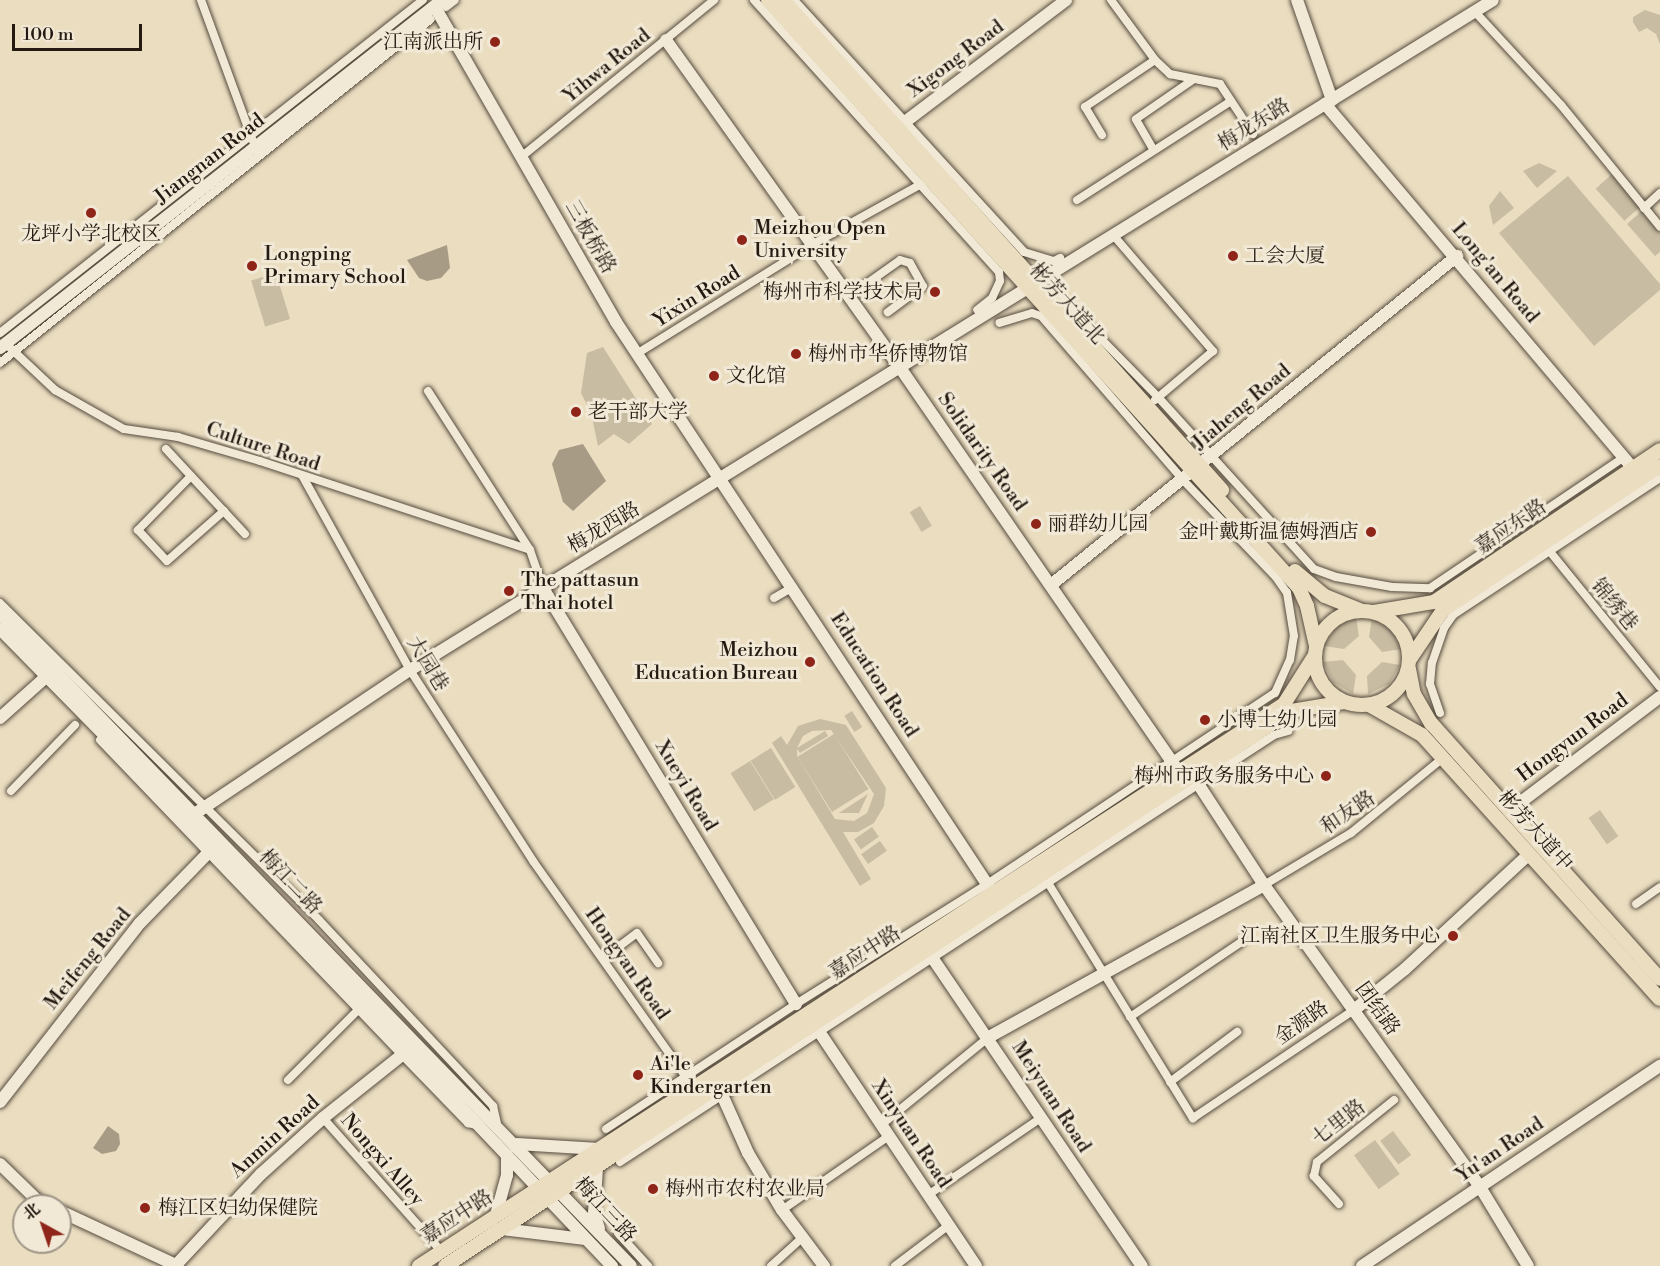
<!DOCTYPE html>
<meta charset="utf-8">
<style>
body{margin:0}
#map{position:relative;width:1660px;height:1266px;overflow:hidden;background:#eaddc0;font-family:"Libre Bodoni","Noto Serif SC",serif}
div>[style]{position:absolute}
[style*='--x']{left:calc(var(--x)*1px);top:calc(var(--y)*1px);width:calc(var(--w)*1px);rotate:calc(var(--a)*1deg)}
.green>*{inset:0;background:#c8bca2;transform-origin:0 0}
.water>*{inset:0;background:#a79b85}
.roads{filter:drop-shadow(0 0 2px #564b3e) drop-shadow(0 0 2px #564b3e)}
.street>*{height:8px;margin:-4px;padding:0 4px;transform-origin:4px;border-radius:4px;background:#f1e9d6}
.secondary>*{height:12px;margin:-6px;padding:0 6px;transform-origin:6px;border-radius:6px;background:#f1e9d6}
.primary>*{height:14px;margin:-7px;padding:0 7px;transform-origin:7px;border-radius:7px;background:#eaddc0}
.primary>.ring{margin:-7px;padding:0;box-sizing:content-box;background:none;border:14px solid #eaddc0;border-radius:50%}
.dots>*{width:16px;height:16px;translate:-50% -50%;box-sizing:border-box;border:3px solid #f1e9d6;border-radius:50%}
span{translate:-50% -50%;white-space:nowrap;text-align:center;line-height:1.15;-webkit-text-stroke:6px #f1e9d6;paint-order:stroke}
.poi-label{font-size:20px;color:#241a12}
.right{translate:-100% -50%;text-align:right}
.left{translate:0 -50%;text-align:left}
.street-label{font-size:20px;color:#241a12}
.north{position:absolute;left:12px;top:1194px;width:60px;height:60px;box-sizing:border-box;background:#f1e9d6;border:2px solid #9f9688;border-radius:50%;rotate:320deg;font-size:16px;font-weight:700;line-height:24px;text-align:center;color:#241a12}
.north::after{content:'';display:block;margin:auto;width:21px;height:27px;background:#8f2418;clip-path:polygon(50% 0,100% 100%,50% 72%,0 100%)}
.scale{position:absolute;left:12px;top:24px;width:130px;height:27px;box-sizing:border-box;border:3px solid #241a12;border-top:0;padding-left:8px;font-size:18px;line-height:21px;white-space:nowrap;color:#241a12;-webkit-text-stroke:4px #f1e9d6;paint-order:stroke}
</style>
<div id="map">
<div class="green">
<i style="clip-path:polygon(1645px 10px,1660px 15px,1660px 44px,1656px 34px,1647px 28px,1639px 32px,1633px 22px,1633px 17px)"></i>
<i style="clip-path:polygon(1539px 163px,1557px 171px,1537px 188px,1523px 171px)"></i>
<i style="left:1612px;top:174px;width:43px;height:22px;rotate:48deg"></i>
<i style="clip-path:polygon(1568px 176px,1660px 284px,1660px 290px,1594px 346px,1499px 233px)"></i>
<i style="clip-path:polygon(1500px 191px,1514px 208px,1493px 225px,1489px 206px)"></i>
<i style="clip-path:polygon(1644px 209px,1660px 228px,1660px 252px,1655px 256px,1627px 224px)"></i>
<i style="left:276px;top:273px;width:48px;height:26px;rotate:73deg"></i>
<i style="clip-path:polygon(603px 347px,652px 424px,629px 444px,614px 434px,598px 446px,591px 413px,581px 393px,587px 353px)"></i>
<i style="left:920px;top:506px;width:23px;height:12px;rotate:59deg"></i>
<i style="clip-path:polygon(1356px 617px,1359px 636px,1344px 649px,1324px 646px,1336px 627px)"></i>
<i style="clip-path:polygon(1372px 618px,1391px 629px,1401px 649px,1382px 652px,1369px 637px)"></i>
<i style="clip-path:polygon(1343px 660px,1356px 675px,1353px 694px,1333px 682px,1323px 662px)"></i>
<i style="clip-path:polygon(1382px 662px,1400px 665px,1389px 684px,1368px 694px,1367px 676px)"></i>
<i style="left:852px;top:711px;width:19px;height:9px;rotate:58deg"></i>
<i style="clip-path:polygon(evenodd,820px 719px,846px 725px,886px 788px,884px 806px,874px 823px,858px 832px,843px 832px,871px 879px,860px 886px,772px 743px,781px 736px,787px 745px,798px 726px,820px 719px,831px 730px,874px 794px,867px 813px,854px 821px,835px 819px,797px 756px,797px 749px,800px 753px,828px 736px,825px 731px,797px 748px,803px 736px,812px 731px,831px 730px)"></i>
<i style="left:834px;top:734px;width:65px;height:43px;rotate:58deg"></i>
<i style="left:771px;top:748px;width:46px;height:24px;rotate:58deg"></i>
<i style="left:750px;top:761px;width:45px;height:23px;rotate:58deg"></i>
<i style="clip-path:polygon(868px 794px,859px 813px,839px 813px)"></i>
<i style="left:1600px;top:810px;width:32px;height:14px;rotate:55deg"></i>
<i style="left:872px;top:827px;width:12px;height:22px;rotate:55deg"></i>
<i style="left:880px;top:841px;width:12px;height:23px;rotate:55deg"></i>
<i style="left:1393px;top:1131px;width:30px;height:16px;rotate:53deg"></i>
<i style="left:1375px;top:1140px;width:42px;height:26px;rotate:54deg"></i>
</div>
<div class="water">
<i style="clip-path:polygon(447px 245px,450px 268px,441px 278px,427px 281px,419px 278px,407px 260px)"></i>
<i style="clip-path:polygon(583px 444px,606px 481px,573px 511px,563px 502px,552px 464px,559px 450px)"></i>
<i style="clip-path:polygon(108px 1126px,119px 1134px,120px 1144px,116px 1151px,102px 1154px,93px 1148px)"></i>
</div>
<div class="roads">
<div class="street">
<i style="--x:201;--y:0;--w:150;--a:69.8"></i>
<i style="--x:754;--y:0;--w:366;--a:48"></i>
<i style="--x:999;--y:272;--w:9;--a:84"></i>
<i style="--x:1000;--y:281;--w:19;--a:115"></i>
<i style="--x:992;--y:298;--w:19;--a:141"></i>
<i style="--x:794;--y:0;--w:341;--a:47.6"></i>
<i style="--x:1024;--y:252;--w:31;--a:17"></i>
<i style="--x:1054;--y:261;--w:7;--a:-27"></i>
<i style="--x:1111;--y:0;--w:74;--a:53.7"></i>
<i style="--x:446;--y:7;--w:11;--a:-38"></i>
<i style="--x:1476;--y:13;--w:125;--a:47.3"></i>
<i style="--x:1561;--y:105;--w:157;--a:50.9"></i>
<i style="--x:1102;--y:135;--w:33;--a:-121"></i>
<i style="--x:1085;--y:107;--w:84;--a:-33.9"></i>
<i style="--x:1155;--y:60;--w:21;--a:43"></i>
<i style="--x:1170;--y:74;--w:51;--a:11.3"></i>
<i style="--x:1220;--y:84;--w:60;--a:56.6"></i>
<i style="--x:1153;--y:149;--w:34;--a:-120"></i>
<i style="--x:1136;--y:119;--w:70;--a:-34.6"></i>
<i style="--x:521;--y:157;--w:249;--a:-39.1"></i>
<i style="--x:1077;--y:200;--w:183;--a:-32.7"></i>
<i style="--x:1644;--y:208;--w:22;--a:-43"></i>
<i style="--x:1114;--y:236;--w:152;--a:49.3"></i>
<i style="--x:1213;--y:351;--w:76;--a:139.8"></i>
<i style="--x:855;--y:292;--w:55;--a:-35.4"></i>
<i style="--x:900;--y:260;--w:10;--a:17"></i>
<i style="--x:910;--y:263;--w:26;--a:61"></i>
<i style="--x:923;--y:286;--w:44;--a:143.4"></i>
<i style="--x:1061;--y:298;--w:139;--a:45.6"></i>
<i style="--x:1158;--y:397;--w:232;--a:47.8"></i>
<i style="--x:1314;--y:569;--w:23;--a:20"></i>
<i style="--x:1336;--y:577;--w:57;--a:10.1"></i>
<i style="--x:1392;--y:587;--w:38;--a:2"></i>
<i style="--x:1430;--y:588;--w:233;--a:-34"></i>
<i style="--x:0;--y:333;--w:538;--a:-38.21"></i>
<i style="--x:5;--y:343;--w:69;--a:43.2"></i>
<i style="--x:55;--y:390;--w:79;--a:29.5"></i>
<i style="--x:124;--y:429;--w:55;--a:8.4"></i>
<i style="--x:178;--y:437;--w:85;--a:16.3"></i>
<i style="--x:260;--y:461;--w:284;--a:18.2"></i>
<i style="--x:638;--y:353;--w:206;--a:-31.9"></i>
<i style="--x:813;--y:244;--w:126;--a:-29"></i>
<i style="--x:0;--y:363;--w:551;--a:-38.59"></i>
<i style="--x:428;--y:391;--w:189;--a:57.3"></i>
<i style="--x:530;--y:550;--w:40;--a:71.1"></i>
<i style="--x:166;--y:449;--w:116;--a:47.1"></i>
<i style="--x:191;--y:476;--w:76;--a:134.5"></i>
<i style="--x:138;--y:530;--w:42;--a:46.9"></i>
<i style="--x:167;--y:561;--w:76;--a:-41.3"></i>
<i style="--x:303;--y:477;--w:221;--a:61"></i>
<i style="--x:410;--y:670;--w:227;--a:57.2"></i>
<i style="--x:533;--y:861;--w:270;--a:54.7"></i>
<i style="--x:1547;--y:548;--w:179;--a:50.9"></i>
<i style="--x:774;--y:598;--w:22;--a:-30"></i>
<i style="--x:0;--y:603;--w:450;--a:44.8"></i>
<i style="--x:319;--y:920;--w:255;--a:46.9"></i>
<i style="--x:493;--y:1106;--w:18;--a:77"></i>
<i style="--x:1440;--y:713;--w:31;--a:-109"></i>
<i style="--x:1430;--y:684;--w:21;--a:-85"></i>
<i style="--x:1432;--y:663;--w:37;--a:-71"></i>
<i style="--x:1444;--y:628;--w:16;--a:-55"></i>
<i style="--x:1453;--y:615;--w:248;--a:-33.5"></i>
<i style="--x:100;--y:740;--w:436;--a:46.2"></i>
<i style="--x:402;--y:1055;--w:95;--a:45.9"></i>
<i style="--x:468;--y:1123;--w:8;--a:14"></i>
<i style="--x:11;--y:791;--w:92;--a:-45.9"></i>
<i style="--x:1264;--y:885;--w:101;--a:-30.9"></i>
<i style="--x:1351;--y:833;--w:119;--a:-39.2"></i>
<i style="--x:1050;--y:886;--w:273;--a:58.4"></i>
<i style="--x:1193;--y:1118;--w:194;--a:-33.9"></i>
<i style="--x:1636;--y:904;--w:29;--a:-35"></i>
<i style="--x:609;--y:954;--w:35;--a:-37"></i>
<i style="--x:637;--y:933;--w:37;--a:55"></i>
<i style="--x:1130;--y:1017;--w:134;--a:-34"></i>
<i style="--x:288;--y:1080;--w:96;--a:-45"></i>
<i style="--x:1170;--y:1082;--w:84;--a:-36.7"></i>
<i style="--x:323;--y:1118;--w:178;--a:48.4"></i>
<i style="--x:881;--y:1125;--w:139;--a:-39.2"></i>
<i style="--x:606;--y:1129;--w:227;--a:-33.3"></i>
<i style="--x:796;--y:1004;--w:226;--a:-32.1"></i>
<i style="--x:987;--y:884;--w:346;--a:-33.6"></i>
<i style="--x:1275;--y:693;--w:36;--a:-66"></i>
<i style="--x:1290;--y:660;--w:24;--a:-81"></i>
<i style="--x:1294;--y:636;--w:44;--a:-99.2"></i>
<i style="--x:1287;--y:593;--w:21;--a:-125"></i>
<i style="--x:1275;--y:576;--w:132;--a:-133.8"></i>
<i style="--x:1184;--y:481;--w:218;--a:-130.9"></i>
<i style="--x:1041;--y:316;--w:9;--a:-162"></i>
<i style="--x:1032;--y:313;--w:34;--a:163"></i>
<i style="--x:620;--y:1162;--w:781;--a:-33.14"></i>
<i style="--x:1274;--y:735;--w:15;--a:-16"></i>
<i style="--x:928;--y:1195;--w:137;--a:-34.3"></i>
<i style="--x:1339;--y:1204;--w:38;--a:-132"></i>
<i style="--x:1314;--y:1176;--w:14;--a:-78"></i>
<i style="--x:1317;--y:1162;--w:99;--a:-38.8"></i>
<i style="--x:782;--y:1210;--w:130;--a:-34.7"></i>
<i style="--x:618;--y:1233;--w:45;--a:47.7"></i>
<i style="--x:771;--y:1266;--w:43;--a:-42.2"></i>
<i style="--x:895;--y:1266;--w:68;--a:-37.2"></i>
</div>
<div class="secondary">
<i style="--x:1297;--y:0;--w:106;--a:70.7"></i>
<i style="--x:435;--y:7;--w:363;--a:60.1"></i>
<i style="--x:616;--y:322;--w:684;--a:56.57"></i>
<i style="--x:666;--y:40;--w:404;--a:54.5"></i>
<i style="--x:901;--y:369;--w:490;--a:55.4"></i>
<i style="--x:1325;--y:104;--w:478;--a:49.8"></i>
<i style="--x:897;--y:128;--w:212;--a:-37.1"></i>
<i style="--x:0;--y:348;--w:563;--a:-38.21"></i>
<i style="--x:1051;--y:585;--w:523;--a:-39.02"></i>
<i style="--x:543;--y:588;--w:487;--a:58.7"></i>
<i style="--x:0;--y:614;--w:907;--a:45.94"></i>
<i style="--x:0;--y:629;--w:305;--a:45.5"></i>
<i style="--x:214;--y:847;--w:578;--a:46.47"></i>
<i style="--x:0;--y:718;--w:63;--a:-41.8"></i>
<i style="--x:1193;--y:776;--w:130;--a:56.9"></i>
<i style="--x:1264;--y:885;--w:371;--a:54.4"></i>
<i style="--x:1480;--y:1187;--w:92;--a:58.7"></i>
<i style="--x:1509;--y:811;--w:189;--a:-37.1"></i>
<i style="--x:196;--y:813;--w:257;--a:-33.8"></i>
<i style="--x:410;--y:670;--w:1273;--a:-31.74"></i>
<i style="--x:927;--y:950;--w:382;--a:55.8"></i>
<i style="--x:1354;--y:1010;--w:65;--a:-38.8"></i>
<i style="--x:1405;--y:969;--w:169;--a:-42.8"></i>
<i style="--x:814;--y:1024;--w:291;--a:56.2"></i>
<i style="--x:989;--y:1037;--w:314;--a:-28.9"></i>
<i style="--x:723;--y:1097;--w:61;--a:65.9"></i>
<i style="--x:748;--y:1153;--w:66;--a:59.2"></i>
<i style="--x:782;--y:1210;--w:70;--a:53.1"></i>
<i style="--x:0;--y:1102;--w:227;--a:-52"></i>
<i style="--x:140;--y:923;--w:106;--a:-45.8"></i>
<i style="--x:517;--y:1144;--w:82;--a:3.5"></i>
<i style="--x:0;--y:1164;--w:52;--a:44.2"></i>
<i style="--x:37;--y:1200;--w:14;--a:25"></i>
<i style="--x:597;--y:1168;--w:45;--a:93.8"></i>
<i style="--x:594;--y:1213;--w:16;--a:72"></i>
<i style="--x:60;--y:1211;--w:130;--a:25"></i>
<i style="--x:496;--y:1215;--w:41;--a:-74.6"></i>
<i style="--x:507;--y:1175;--w:20;--a:-90"></i>
<i style="--x:502;--y:1229;--w:84;--a:6.9"></i>
<i style="--x:176;--y:1265;--w:125;--a:-47"></i>
<i style="--x:261;--y:1174;--w:84;--a:-42.1"></i>
<i style="--x:323;--y:1118;--w:101;--a:-38.6"></i>
<i style="--x:402;--y:1055;--w:9;--a:-6"></i>
<i style="--x:1362;--y:1266;--w:359;--a:-33.9"></i>
</div>
<div class="primary">
<i style="--x:768;--y:0;--w:792;--a:47.92"></i>
<i style="--x:1299;--y:588;--w:20;--a:66"></i>
<i style="--x:1307;--y:606;--w:41;--a:77.3"></i>
<i style="--x:783;--y:0;--w:658;--a:48.14"></i>
<i style="--x:1295;--y:571;--w:39;--a:40"></i>
<i style="--x:1325;--y:596;--w:38;--a:22"></i>
<i class="ring" style="left:1315px;top:611px;width:80px;height:80px"></i>
<i style="--x:1374;--y:612;--w:61;--a:-9.5"></i>
<i style="--x:1434;--y:602;--w:272;--a:-33.9"></i>
<i style="--x:1410;--y:659;--w:59;--a:-56"></i>
<i style="--x:1443;--y:610;--w:260;--a:-33.6"></i>
<i style="--x:1409;--y:669;--w:25;--a:79"></i>
<i style="--x:1414;--y:694;--w:34;--a:60"></i>
<i style="--x:1431;--y:723;--w:343;--a:48.2"></i>
<i style="--x:1369;--y:705;--w:61;--a:29.5"></i>
<i style="--x:1422;--y:735;--w:355;--a:48"></i>
<i style="--x:419;--y:1266;--w:1032;--a:-33.01"></i>
<i style="--x:1284;--y:704;--w:58;--a:-57.7"></i>
<i style="--x:445;--y:1266;--w:1012;--a:-33.27"></i>
<i style="--x:1291;--y:711;--w:54;--a:-9.6"></i>
</div>
</div>
<div class="dots">
<i style="left:495px;top:42px;background:#8f2418"></i>
<i style="left:91px;top:213px;background:#8f2418"></i>
<i style="left:742px;top:240px;background:#8f2418"></i>
<i style="left:1233px;top:256px;background:#8f2418"></i>
<i style="left:252px;top:266px;background:#8f2418"></i>
<i style="left:935px;top:292px;background:#8f2418"></i>
<i style="left:796px;top:354px;background:#8f2418"></i>
<i style="left:714px;top:376px;background:#8f2418"></i>
<i style="left:576px;top:412px;background:#8f2418"></i>
<i style="left:1036px;top:524px;background:#8f2418"></i>
<i style="left:1371px;top:532px;background:#8f2418"></i>
<i style="left:509px;top:591px;background:#8f2418"></i>
<i style="left:810px;top:662px;background:#8f2418"></i>
<i style="left:1205px;top:720px;background:#8f2418"></i>
<i style="left:1326px;top:776px;background:#8f2418"></i>
<i style="left:1453px;top:936px;background:#8f2418"></i>
<i style="left:638px;top:1075px;background:#8f2418"></i>
<i style="left:653px;top:1189px;background:#8f2418"></i>
<i style="left:145px;top:1208px;background:#8f2418"></i>
</div>
<div class="poi-label">
<span class="right" style="left:483px;top:42px">江南派出所</span>
<span class="left" style="left:754px;top:240px">Meizhou Open<br>University</span>
<span style="left:91px;top:234px">龙坪小学北校区</span>
<span class="left" style="left:264px;top:266px">Longping<br>Primary School</span>
<span class="left" style="left:1245px;top:256px">工会大厦</span>
<span class="right" style="left:923px;top:292px">梅州市科学技术局</span>
<span class="left" style="left:808px;top:354px">梅州市华侨博物馆</span>
<span class="left" style="left:726px;top:376px">文化馆</span>
<span class="left" style="left:588px;top:412px">老干部大学</span>
<span class="left" style="left:1048px;top:524px">丽群幼儿园</span>
<span class="right" style="left:1359px;top:532px">金叶戴斯温德姆酒店</span>
<span class="left" style="left:521px;top:592px">The pattasun<br>Thai hotel</span>
<span class="right" style="left:798px;top:662px">Meizhou<br>Education Bureau</span>
<span class="left" style="left:1217px;top:720px">小博士幼儿园</span>
<span class="right" style="left:1314px;top:776px">梅州市政务服务中心</span>
<span class="right" style="left:1440px;top:936px">江南社区卫生服务中心</span>
<span class="left" style="left:650px;top:1076px">Ai'le<br>Kindergarten</span>
<span class="left" style="left:665px;top:1189px">梅州市农村农业局</span>
<span class="left" style="left:158px;top:1208px">梅江区妇幼保健院</span>
</div>
<div class="street-label">
<span style="left:956px;top:59px;rotate:-37deg">Xigong Road</span>
<span style="left:607px;top:66px;rotate:-39deg">Yihwa Road</span>
<span style="left:1254px;top:125px;rotate:-32deg">梅龙东路</span>
<span style="left:210px;top:159px;rotate:-38deg">Jiangnan Road</span>
<span style="left:590px;top:237px;rotate:60deg">三板桥路</span>
<span style="left:1495px;top:273px;rotate:50deg">Long'an Road</span>
<span style="left:697px;top:297px;rotate:-32deg">Yixin Road</span>
<span style="left:1067px;top:304px;rotate:48deg">彬芳大道北</span>
<span style="left:1242px;top:407px;rotate:-40deg">Jiaheng Road</span>
<span style="left:263px;top:447px;rotate:18deg">Culture Road</span>
<span style="left:982px;top:452px;rotate:55deg">Solidarity Road</span>
<span style="left:1511px;top:527px;rotate:-34deg">嘉应东路</span>
<span style="left:604px;top:528px;rotate:-31deg">梅龙西路</span>
<span style="left:1614px;top:605px;rotate:51deg">锦绣巷</span>
<span style="left:427px;top:664px;rotate:59deg">大园巷</span>
<span style="left:874px;top:675px;rotate:57deg">Education Road</span>
<span style="left:1573px;top:738px;rotate:-37deg">Hongyun Road</span>
<span style="left:686px;top:786px;rotate:59deg">Xueyi Road</span>
<span style="left:1348px;top:813px;rotate:-34deg">和友路</span>
<span style="left:1535px;top:831px;rotate:48deg">彬芳大道中</span>
<span style="left:290px;top:882px;rotate:46deg">梅江二路</span>
<span style="left:865px;top:953px;rotate:-33deg">嘉应中路</span>
<span style="left:88px;top:959px;rotate:-51deg">Meifeng Road</span>
<span style="left:627px;top:964px;rotate:55deg">Hongyan Road</span>
<span style="left:1377px;top:1009px;rotate:54deg">团结路</span>
<span style="left:1302px;top:1023px;rotate:-35deg">金源路</span>
<span style="left:1051px;top:1097px;rotate:57deg">Meiyuan Road</span>
<span style="left:1339px;top:1123px;rotate:-38deg">七里路</span>
<span style="left:911px;top:1134px;rotate:56deg">Xinyuan Road</span>
<span style="left:275px;top:1137px;rotate:-42deg">Anmin Road</span>
<span style="left:1500px;top:1150px;rotate:-34deg">Yu'an Road</span>
<span style="left:382px;top:1160px;rotate:49deg">Nongxi Alley</span>
<span style="left:605px;top:1210px;rotate:47deg">梅江三路</span>
<span style="left:457px;top:1217px;rotate:-33deg">嘉应中路</span>
</div>
<div class="north">北</div>
<div class="scale">100 m</div>
</div>
